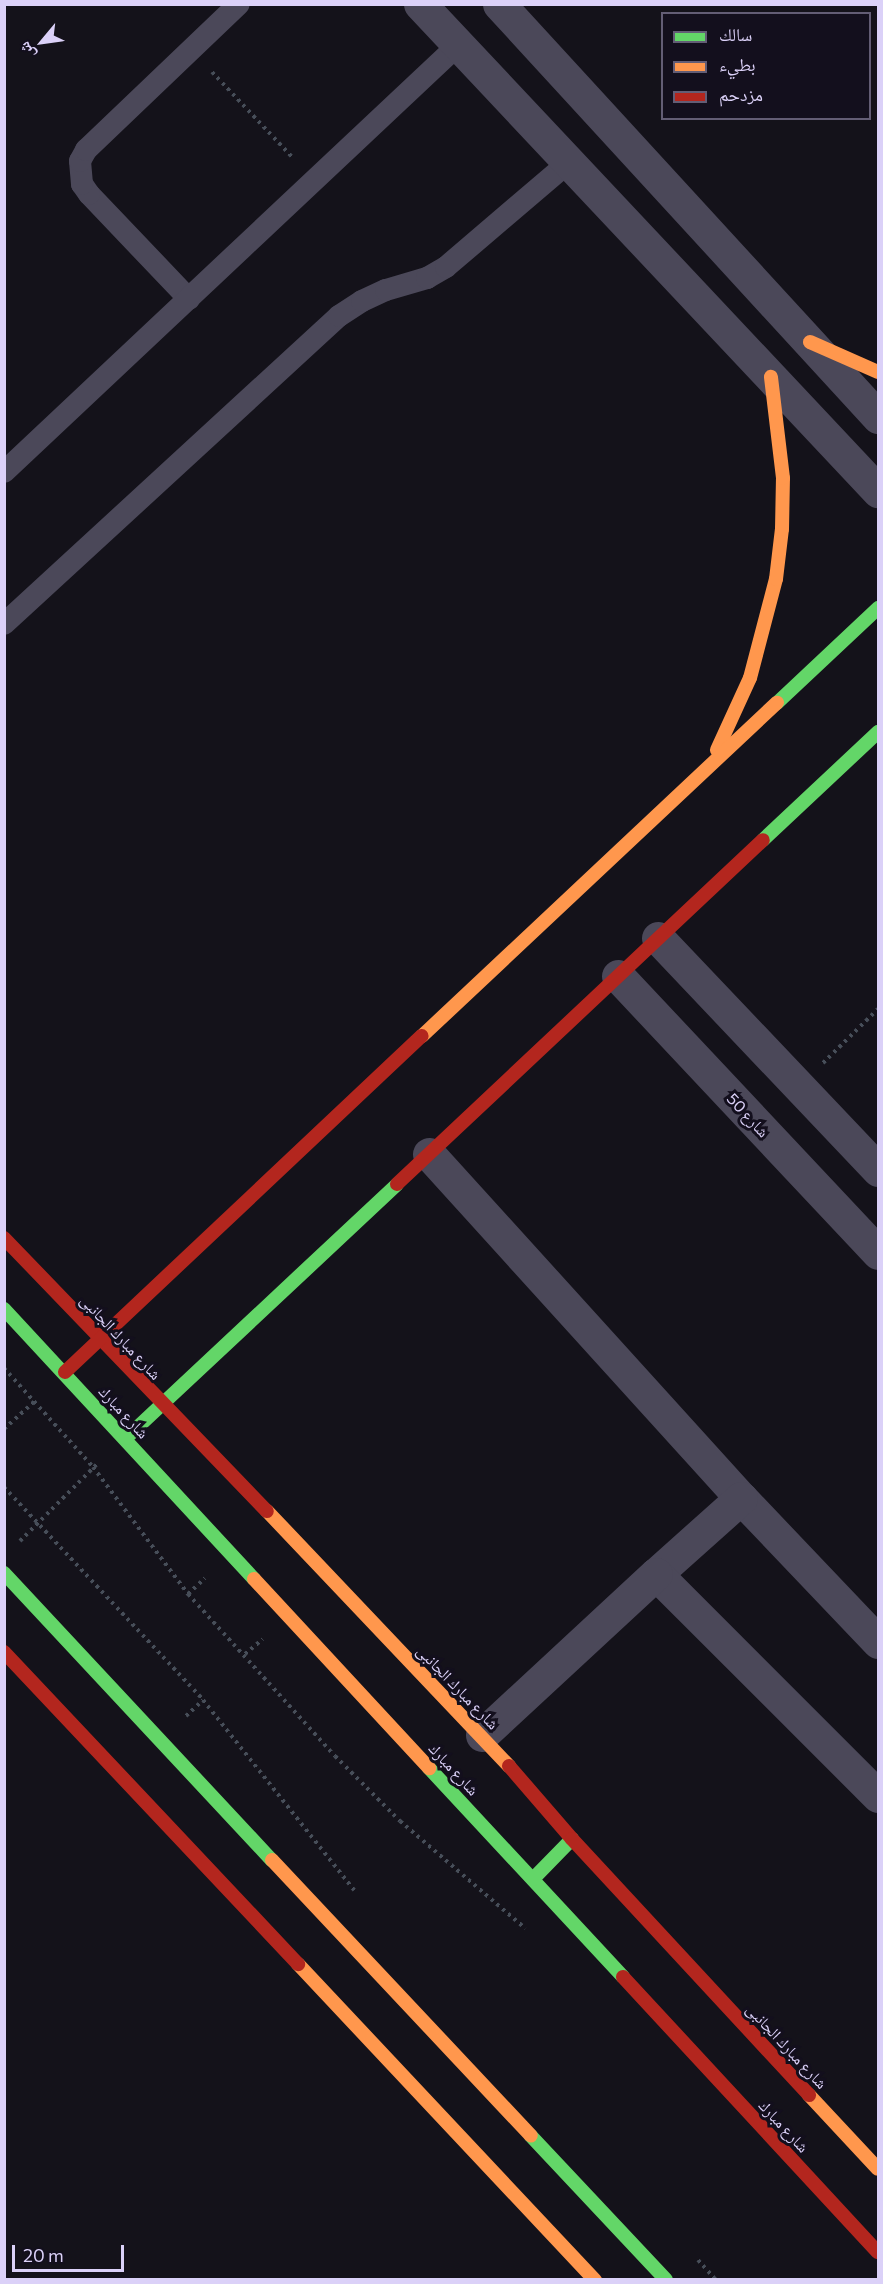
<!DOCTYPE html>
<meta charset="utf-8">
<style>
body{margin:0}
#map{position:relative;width:883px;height:2284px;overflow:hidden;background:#14121a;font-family:Commissioner,"Noto Naskh Arabic",sans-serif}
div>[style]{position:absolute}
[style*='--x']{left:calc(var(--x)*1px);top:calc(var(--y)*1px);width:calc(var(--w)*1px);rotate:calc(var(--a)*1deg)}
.path>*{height:4px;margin-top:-2px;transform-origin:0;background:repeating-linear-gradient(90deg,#474e59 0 3px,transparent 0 7.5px)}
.lane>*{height:22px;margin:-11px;padding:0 11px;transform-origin:11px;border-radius:11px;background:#4b4859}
.street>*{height:33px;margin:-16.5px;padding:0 16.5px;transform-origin:16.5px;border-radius:16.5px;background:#4b4859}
.fast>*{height:14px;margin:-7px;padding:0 7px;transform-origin:7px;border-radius:7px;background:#63d668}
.slow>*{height:14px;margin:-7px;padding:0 7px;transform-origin:7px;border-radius:7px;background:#ff974d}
.jam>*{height:14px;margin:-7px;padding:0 7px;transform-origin:7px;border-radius:7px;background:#b3261e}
span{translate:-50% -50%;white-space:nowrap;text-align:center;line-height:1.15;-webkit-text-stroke:6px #130f1d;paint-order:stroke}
.street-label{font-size:16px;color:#dbd1f8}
.frame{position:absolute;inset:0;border:6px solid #dbd1f8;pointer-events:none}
.legend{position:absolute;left:661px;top:12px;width:210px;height:108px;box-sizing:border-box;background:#130f1d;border:2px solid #635d75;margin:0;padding:8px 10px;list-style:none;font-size:18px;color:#dbd1f8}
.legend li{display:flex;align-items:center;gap:12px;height:30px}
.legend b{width:30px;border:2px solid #635d75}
.north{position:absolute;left:12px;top:12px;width:60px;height:60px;-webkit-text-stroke:4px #130f1d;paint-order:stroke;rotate:241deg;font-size:16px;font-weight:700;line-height:24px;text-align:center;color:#dbd1f8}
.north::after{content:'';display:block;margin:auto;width:21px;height:27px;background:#dbd1f8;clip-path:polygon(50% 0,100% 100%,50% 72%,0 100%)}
.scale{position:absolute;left:12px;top:2245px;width:112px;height:27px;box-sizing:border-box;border:3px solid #dbd1f8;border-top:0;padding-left:8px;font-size:18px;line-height:21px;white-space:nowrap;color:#dbd1f8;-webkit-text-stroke:4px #130f1d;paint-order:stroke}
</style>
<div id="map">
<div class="path">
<i style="--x:212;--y:72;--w:118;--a:46.7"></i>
<i style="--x:823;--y:1063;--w:77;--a:-44.5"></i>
<i style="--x:4;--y:1368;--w:133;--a:48"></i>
<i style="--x:93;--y:1467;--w:159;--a:53.2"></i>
<i style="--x:188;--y:1594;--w:219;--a:47.8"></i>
<i style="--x:335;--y:1756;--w:92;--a:45"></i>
<i style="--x:400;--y:1821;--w:165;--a:40.6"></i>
<i style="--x:4;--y:1429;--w:42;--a:-42.1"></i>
<i style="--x:4;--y:1487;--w:291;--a:46.9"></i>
<i style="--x:203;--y:1700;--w:243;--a:51.5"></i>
<i style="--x:20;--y:1541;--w:112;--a:-45"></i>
<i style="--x:188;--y:1594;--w:23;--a:-43"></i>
<i style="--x:245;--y:1654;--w:23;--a:-40"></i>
<i style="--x:186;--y:1716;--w:23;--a:-43"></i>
<i style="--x:698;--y:2260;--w:27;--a:48"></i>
</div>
<div class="lane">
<i style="--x:189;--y:299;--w:145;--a:-133.6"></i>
<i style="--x:89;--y:194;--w:12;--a:-125"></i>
<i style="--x:82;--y:184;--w:23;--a:-95"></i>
<i style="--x:80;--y:161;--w:13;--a:-61"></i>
<i style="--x:86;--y:150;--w:211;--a:-43.7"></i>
<i style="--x:4;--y:472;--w:623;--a:-43.24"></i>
<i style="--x:4;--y:624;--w:455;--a:-42.6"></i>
<i style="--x:339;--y:316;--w:27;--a:-33"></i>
<i style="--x:362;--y:301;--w:26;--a:-25"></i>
<i style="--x:386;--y:290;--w:43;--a:-16.3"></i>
<i style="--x:427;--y:278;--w:22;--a:-30"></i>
<i style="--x:446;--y:267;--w:162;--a:-40.5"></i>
</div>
<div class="street">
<i style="--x:420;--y:4;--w:669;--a:46.76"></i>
<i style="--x:499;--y:4;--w:561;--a:47.46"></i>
<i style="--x:658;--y:938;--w:320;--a:46.5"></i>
<i style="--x:618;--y:976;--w:380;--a:46.8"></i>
<i style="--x:429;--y:1154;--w:464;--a:47.8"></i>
<i style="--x:741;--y:1498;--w:199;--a:46.4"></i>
<i style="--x:741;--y:1498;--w:114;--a:138.2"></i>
<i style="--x:656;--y:1574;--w:314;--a:45"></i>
<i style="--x:482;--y:1735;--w:237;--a:-42.8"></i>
</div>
<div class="fast">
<i style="--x:777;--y:703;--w:139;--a:-43.2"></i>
<i style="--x:763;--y:840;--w:158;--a:-43.2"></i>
<i style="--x:4;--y:1309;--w:368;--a:47.2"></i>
<i style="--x:126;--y:1438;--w:371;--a:-43.1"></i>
<i style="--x:4;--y:1573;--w:393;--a:47"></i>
<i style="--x:429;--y:1768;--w:285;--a:47.1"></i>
<i style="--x:533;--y:1879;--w:56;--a:-45.7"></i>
<i style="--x:531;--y:2136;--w:197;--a:46.8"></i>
</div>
<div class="slow">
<i style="--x:810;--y:342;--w:74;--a:23.8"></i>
<i style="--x:717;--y:750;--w:79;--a:-65.4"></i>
<i style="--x:750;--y:678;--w:102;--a:-75.3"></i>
<i style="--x:776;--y:579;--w:50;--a:-83.2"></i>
<i style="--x:782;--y:529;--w:51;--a:-88.9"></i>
<i style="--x:783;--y:478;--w:102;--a:-96.8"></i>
<i style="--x:422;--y:1036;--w:487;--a:-43.2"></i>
<i style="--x:267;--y:1511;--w:352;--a:46.5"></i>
<i style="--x:254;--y:1579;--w:258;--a:47.2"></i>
<i style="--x:272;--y:1860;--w:378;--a:46.8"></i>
<i style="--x:298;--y:1964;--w:434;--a:46.8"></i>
<i style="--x:809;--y:2095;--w:101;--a:47"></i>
</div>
<div class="jam">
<i style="--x:397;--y:1184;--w:502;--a:-43.23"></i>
<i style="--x:4;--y:1238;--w:379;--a:46.1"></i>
<i style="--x:65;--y:1372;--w:490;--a:-43.3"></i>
<i style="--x:4;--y:1652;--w:429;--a:46.7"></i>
<i style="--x:509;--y:1766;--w:96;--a:49.2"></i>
<i style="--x:572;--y:1839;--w:349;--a:47.2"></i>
<i style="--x:623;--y:1977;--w:375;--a:47.2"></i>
</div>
<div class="street-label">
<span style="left:748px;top:1115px;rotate:47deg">شارع 50</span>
<span style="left:121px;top:1337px;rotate:47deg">شارع مبارك الجانبى</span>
<span style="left:124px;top:1412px;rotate:47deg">شارع مبارك</span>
<span style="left:458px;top:1687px;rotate:46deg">شارع مبارك الجانبى</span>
<span style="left:454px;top:1769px;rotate:47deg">شارع مبارك</span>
<span style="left:787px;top:2046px;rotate:47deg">شارع مبارك الجانبى</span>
<span style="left:784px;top:2126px;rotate:47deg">شارع مبارك</span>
</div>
<div class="frame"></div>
<ul class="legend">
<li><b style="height:8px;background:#63d668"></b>سالك</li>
<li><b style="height:8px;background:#ff974d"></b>بطيء</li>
<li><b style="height:8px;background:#b3261e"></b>مزدحم</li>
</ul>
<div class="north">ش</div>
<div class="scale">20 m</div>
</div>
